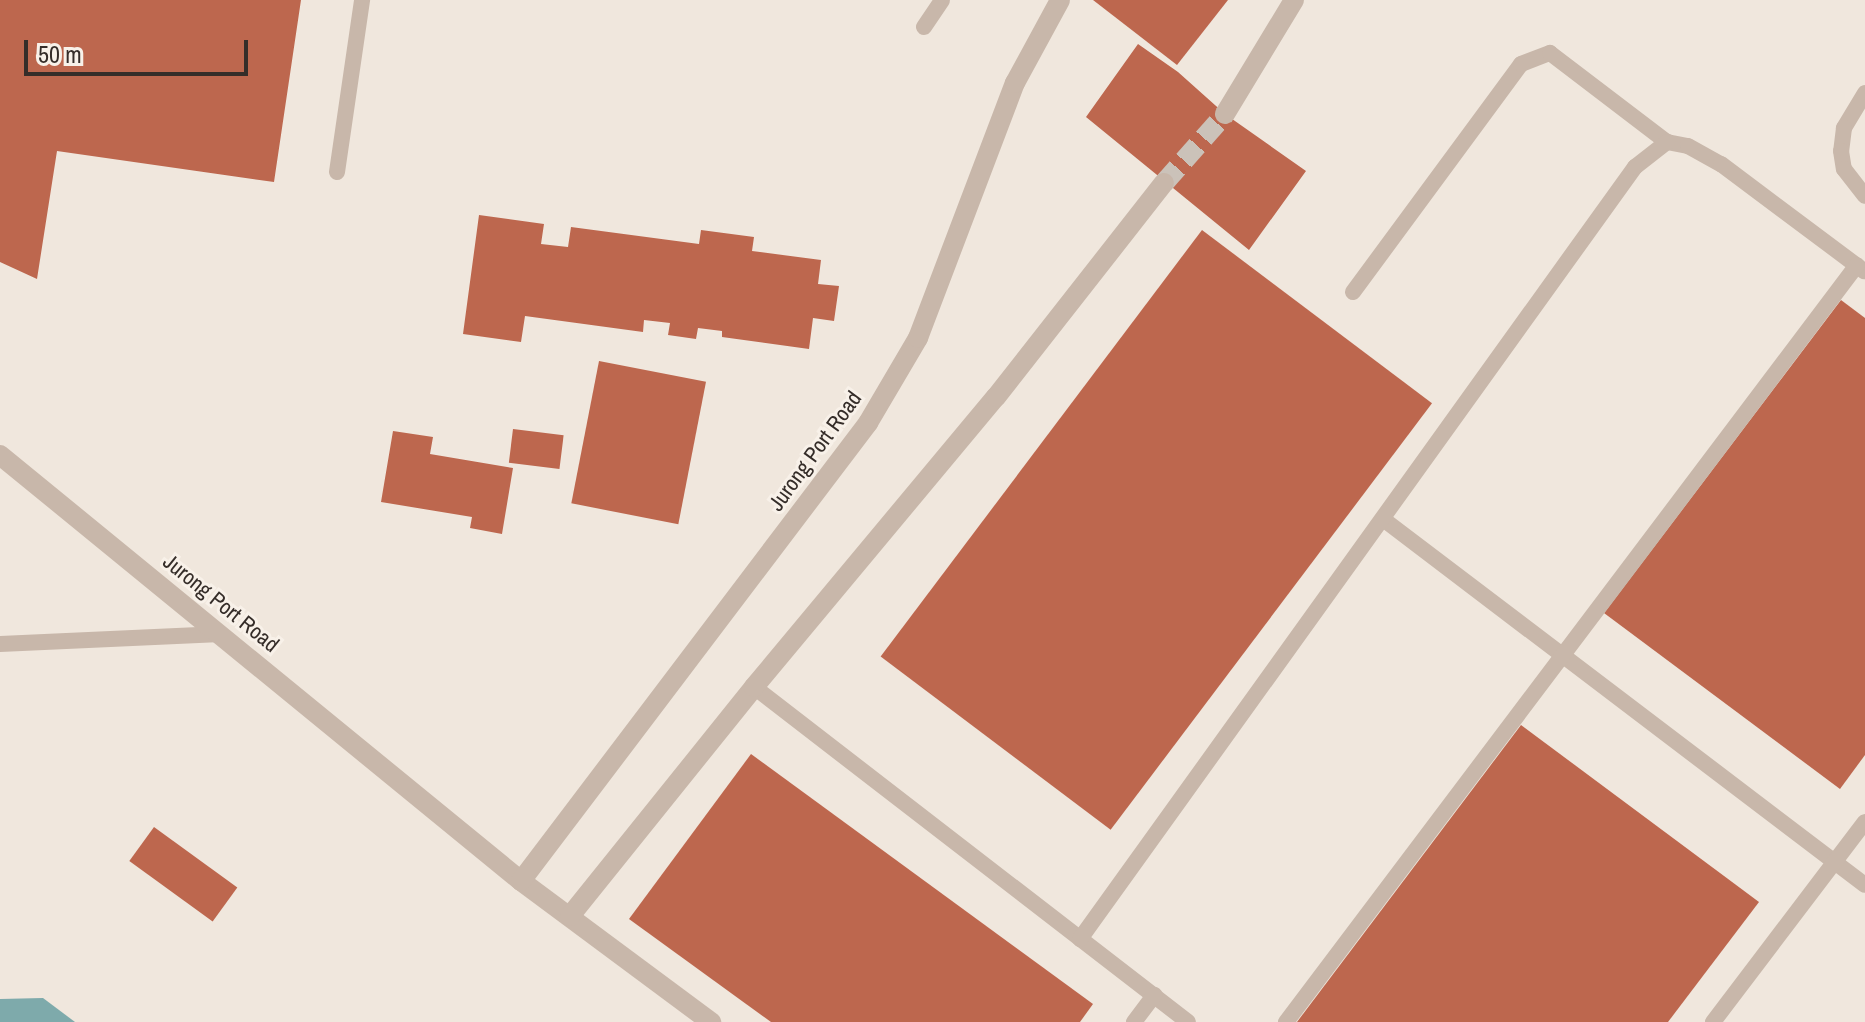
<!DOCTYPE html>
<style>
body{margin:0}
#map{position:relative;width:1865px;height:1022px;overflow:hidden;background:#f0e7dd;font-family:"Archivo Narrow",sans-serif}
div>[style]{position:absolute}
[style*='--x']{left:calc(var(--x)*1px);top:calc(var(--y)*1px);width:calc(var(--w)*1px);rotate:calc(var(--a)*1deg)}
.water>*{inset:0;background:#7eaaab}
.building>*{inset:0;background:#bd674e;transform-origin:0 0}
.street-tunnel>*{height:20px;margin-top:-10px;transform-origin:0;background:repeating-linear-gradient(90deg,#cbc2b9 0 20px,transparent 0 30px)}
.lane>*{height:16px;margin:-8px;padding:0 8px;transform-origin:8px;border-radius:8px;background:#c8b7aa}
.street>*{height:20px;margin:-10px;padding:0 10px;transform-origin:10px;border-radius:10px;background:#c8b7aa}
span{translate:-50% -50%;white-space:nowrap;text-align:center;line-height:1.15;-webkit-text-stroke:6px #f8f1e9;paint-order:stroke}
.street-label{font-size:22px;color:#352d29}
.scale{position:absolute;left:24px;top:40px;width:224px;height:36px;box-sizing:border-box;border:4px solid #352d29;border-top:0;padding-left:10px;font-size:24px;line-height:28px;white-space:nowrap;color:#352d29;-webkit-text-stroke:6px #f8f1e9;paint-order:stroke}
</style>
<div id="map">
<div class="water">
<i style="clip-path:polygon(43px 998px,75px 1022px,0 1022px,0 999px)"></i>
</div>
<div class="building">
<i style="clip-path:polygon(0 0,301px 0,274px 182px,57px 151px,37px 279px,0 262px)"></i>
<i style="clip-path:polygon(1093px 0,1228px 0,1177px 65px)"></i>
<i style="clip-path:polygon(1138px 44px,1178px 72px,1225px 114px,1306px 171px,1249px 250px,1086px 117px)"></i>
<i style="clip-path:polygon(479px 215px,544px 224px,541px 244px,568px 247px,571px 227px,699px 244px,701px 230px,754px 237px,752px 251px,821px 260px,818px 284px,839px 286px,834px 321px,813px 318px,809px 349px,722px 337px,722px 331px,698px 328px,696px 339px,668px 335px,670px 323px,644px 320px,643px 332px,525px 316px,521px 342px,463px 334px)"></i>
<i style="left:1202px;top:230px;width:288px;height:534px;rotate:37deg"></i>
<i style="clip-path:polygon(1841px 300px,1865px 318px,1865px 755px,1840px 789px,1604px 613px)"></i>
<i style="left:599px;top:361px;width:109px;height:145px;rotate:11deg"></i>
<i style="left:513px;top:429px;width:51px;height:34px;rotate:7deg"></i>
<i style="clip-path:polygon(393px 431px,433px 437px,430px 454px,513px 468px,502px 534px,470px 528px,472px 517px,381px 502px)"></i>
<i style="clip-path:polygon(1521px 725px,1759px 902px,1668px 1022px,1297px 1022px)"></i>
<i style="clip-path:polygon(751px 754px,1093px 1004px,1080px 1022px,771px 1022px,629px 919px)"></i>
<i style="left:154px;top:827px;width:103px;height:42px;rotate:36deg"></i>
</div>
<div class="street-tunnel">
<i style="--x:1164;--y:183;--w:92;--a:-48.5"></i>
</div>
<div class="lane">
<i style="--x:924;--y:27;--w:32;--a:-56"></i>
<i style="--x:1865;--y:93;--w:41;--a:121"></i>
<i style="--x:1844;--y:128;--w:23;--a:97"></i>
<i style="--x:1841;--y:151;--w:18;--a:81"></i>
<i style="--x:1844;--y:169;--w:34;--a:52"></i>
<i style="--x:337;--y:172;--w:174;--a:-81.7"></i>
<i style="--x:1353;--y:292;--w:283;--a:-53.6"></i>
<i style="--x:1521;--y:64;--w:31;--a:-21"></i>
<i style="--x:1550;--y:53;--w:147;--a:37.3"></i>
<i style="--x:1667;--y:142;--w:21;--a:11"></i>
<i style="--x:1688;--y:146;--w:38;--a:29"></i>
<i style="--x:1721;--y:164;--w:179;--a:36.8"></i>
<i style="--x:1383;--y:519;--w:605;--a:37.21"></i>
<i style="--x:0;--y:644;--w:221;--a:-2.6"></i>
<i style="--x:754;--y:687;--w:548;--a:37.66"></i>
<i style="--x:1080;--y:939;--w:951;--a:-54.29"></i>
<i style="--x:1635;--y:167;--w:41;--a:-38"></i>
<i style="--x:1134;--y:1022;--w:34;--a:-53"></i>
<i style="--x:1286;--y:1022;--w:948;--a:-52.97"></i>
<i style="--x:1713;--y:1022;--w:251;--a:-52.8"></i>
</div>
<div class="street">
<i style="--x:1225;--y:114;--w:133;--a:-58.8"></i>
<i style="--x:0;--y:455;--w:673;--a:39.27"></i>
<i style="--x:521;--y:881;--w:237;--a:36.6"></i>
<i style="--x:521;--y:881;--w:575;--a:-52.85"></i>
<i style="--x:868;--y:423;--w:99;--a:-59.5"></i>
<i style="--x:918;--y:338;--w:273;--a:-69.2"></i>
<i style="--x:1015;--y:83;--w:94;--a:-61.5"></i>
<i style="--x:570;--y:916;--w:294;--a:-51.2"></i>
<i style="--x:754;--y:687;--w:378;--a:-50.2"></i>
<i style="--x:996;--y:397;--w:272;--a:-51.9"></i>
</div>
<div class="street-label">
<span style="left:815px;top:451px;rotate:-54deg">Jurong Port Road</span>
<span style="left:221px;top:603px;rotate:39deg">Jurong Port Road</span>
</div>
<div class="scale">50 m</div>
</div>
